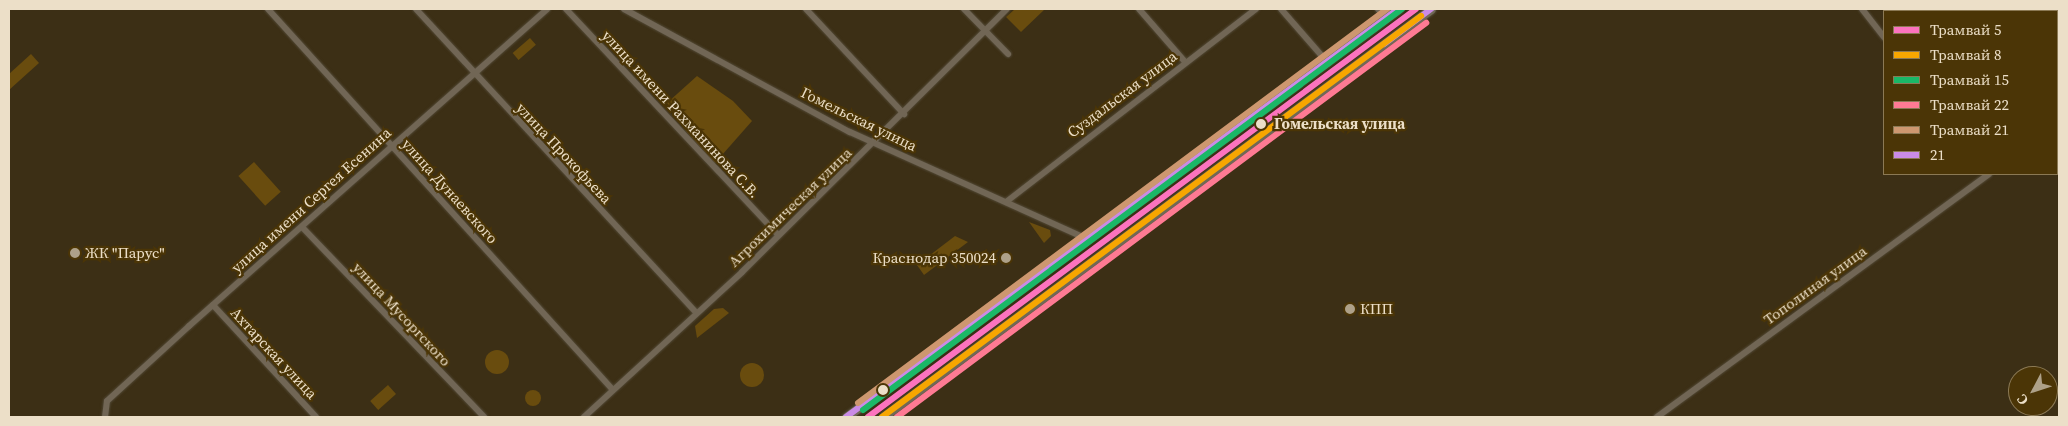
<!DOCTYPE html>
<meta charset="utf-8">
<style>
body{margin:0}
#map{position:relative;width:2068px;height:426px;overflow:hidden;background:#3c2f15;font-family:"Source Serif 4",serif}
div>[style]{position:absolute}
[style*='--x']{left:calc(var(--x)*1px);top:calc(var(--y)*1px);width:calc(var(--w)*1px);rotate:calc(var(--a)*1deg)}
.green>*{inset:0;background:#694c0e;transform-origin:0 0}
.round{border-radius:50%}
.roads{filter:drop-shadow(0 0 1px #524936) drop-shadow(0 0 1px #524936)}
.street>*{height:6px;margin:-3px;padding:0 3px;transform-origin:3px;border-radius:3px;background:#716655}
.secondary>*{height:9px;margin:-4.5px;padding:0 4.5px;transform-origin:4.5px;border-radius:4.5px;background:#706956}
.bus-1>*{height:6px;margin:-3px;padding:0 3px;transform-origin:3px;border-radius:3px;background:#ca8be6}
.tram-1>*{height:6px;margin:-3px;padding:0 3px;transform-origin:3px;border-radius:3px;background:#fc73be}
.tram-2>*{height:6px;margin:-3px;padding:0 3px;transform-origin:3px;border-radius:3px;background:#f7a600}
.tram-3>*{height:6px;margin:-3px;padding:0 3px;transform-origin:3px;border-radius:3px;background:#1ab867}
.tram-4>*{height:6px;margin:-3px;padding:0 3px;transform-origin:3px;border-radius:3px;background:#fe7a93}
.tram-5>*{height:6px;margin:-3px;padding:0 3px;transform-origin:3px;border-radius:3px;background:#cd976f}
.dots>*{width:14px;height:14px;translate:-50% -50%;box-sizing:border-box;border:2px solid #4b3506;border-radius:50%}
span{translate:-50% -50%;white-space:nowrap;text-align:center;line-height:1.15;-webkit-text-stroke:4.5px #4b3506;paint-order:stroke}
.street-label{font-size:15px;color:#ecdfc8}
.stop-label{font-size:15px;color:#ecdfc8;font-weight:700}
.left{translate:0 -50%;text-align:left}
.poi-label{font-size:15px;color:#ecdfc8}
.right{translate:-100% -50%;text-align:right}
.frame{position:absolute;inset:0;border:10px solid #ecdfc8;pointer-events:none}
.legend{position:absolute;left:1883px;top:10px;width:175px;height:165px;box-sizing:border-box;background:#4b3506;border:1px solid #8b7954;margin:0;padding:6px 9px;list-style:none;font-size:15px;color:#ecdfc8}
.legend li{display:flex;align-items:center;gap:10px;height:25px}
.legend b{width:25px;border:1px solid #8b7954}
.north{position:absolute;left:2008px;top:366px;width:50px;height:50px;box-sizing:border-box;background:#4b3506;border:1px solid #8b7954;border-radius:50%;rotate:230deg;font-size:14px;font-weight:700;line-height:20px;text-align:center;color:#ecdfc8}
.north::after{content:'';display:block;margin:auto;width:18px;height:22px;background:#aea189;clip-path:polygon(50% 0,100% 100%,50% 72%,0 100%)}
</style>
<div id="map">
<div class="green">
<i style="clip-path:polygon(1015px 9px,1045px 9px,1021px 32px,1006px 17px)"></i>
<i style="left:530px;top:38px;width:9px;height:23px;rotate:49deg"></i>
<i style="clip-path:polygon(31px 54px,39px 63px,9px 90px,9px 74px)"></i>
<i style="clip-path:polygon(697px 76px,733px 101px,752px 121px,715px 163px,686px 131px,667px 103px)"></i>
<i style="left:254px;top:162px;width:40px;height:21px;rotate:48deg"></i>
<i style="clip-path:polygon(1029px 222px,1050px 230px,1051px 236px,1044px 243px)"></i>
<i style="clip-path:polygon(955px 236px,968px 242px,924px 275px,917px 265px)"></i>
<i style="clip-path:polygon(723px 308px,729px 313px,697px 338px,695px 326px,714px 309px)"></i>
<i class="round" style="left:485px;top:350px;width:24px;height:24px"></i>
<i class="round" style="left:740px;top:363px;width:24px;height:24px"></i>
<i style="left:388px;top:385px;width:12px;height:24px;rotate:48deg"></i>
<i class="round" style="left:525px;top:390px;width:16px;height:16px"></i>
</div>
<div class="roads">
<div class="street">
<i style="--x:268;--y:9;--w:514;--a:47.84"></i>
<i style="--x:416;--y:9;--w:413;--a:47.3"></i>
<i style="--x:566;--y:9;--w:310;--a:46.8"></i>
<i style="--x:624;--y:9;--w:257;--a:28.6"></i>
<i style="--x:850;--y:132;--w:262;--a:24.3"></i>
<i style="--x:806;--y:9;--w:144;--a:47"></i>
<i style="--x:964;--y:9;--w:63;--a:45.6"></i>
<i style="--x:1139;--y:9;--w:70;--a:49"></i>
<i style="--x:1281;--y:9;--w:72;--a:49"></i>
<i style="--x:1378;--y:9;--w:12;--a:48"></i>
<i style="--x:1862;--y:9;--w:36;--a:52"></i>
<i style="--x:2057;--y:138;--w:2;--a:-27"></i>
<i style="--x:1006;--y:202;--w:316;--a:-37.7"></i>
<i style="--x:302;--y:227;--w:263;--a:46.2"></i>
<i style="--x:213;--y:305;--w:152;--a:47.4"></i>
<i style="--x:105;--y:417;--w:16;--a:-83"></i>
<i style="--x:107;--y:401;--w:111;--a:-42.4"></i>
<i style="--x:189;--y:326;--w:478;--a:-41.5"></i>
<i style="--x:584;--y:417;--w:214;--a:-42.5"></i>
<i style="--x:742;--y:272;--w:373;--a:-44.8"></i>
<i style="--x:1657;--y:417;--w:411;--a:-36.2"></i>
</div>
<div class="secondary">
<i style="--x:846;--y:417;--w:686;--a:-36.47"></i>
<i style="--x:883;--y:417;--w:683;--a:-36.67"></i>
</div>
</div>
<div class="bus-1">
<i style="--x:1384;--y:44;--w:59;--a:-36.7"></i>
<i style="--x:846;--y:417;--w:686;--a:-36.47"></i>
</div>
<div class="tram-1">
<i style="--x:868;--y:417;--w:683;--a:-36.67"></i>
</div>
<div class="tram-2">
<i style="--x:882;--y:417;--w:672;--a:-36.65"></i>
</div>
<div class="tram-3">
<i style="--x:863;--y:410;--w:672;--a:-36.65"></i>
</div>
<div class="tram-4">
<i style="--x:897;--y:417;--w:660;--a:-36.68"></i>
</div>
<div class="tram-5">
<i style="--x:858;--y:403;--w:660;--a:-36.68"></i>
</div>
<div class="dots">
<i style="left:1261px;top:124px;background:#ecdfc8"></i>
<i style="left:75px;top:253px;background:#aea189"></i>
<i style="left:1006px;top:258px;background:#aea189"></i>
<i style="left:1350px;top:309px;background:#aea189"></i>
<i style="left:883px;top:390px;background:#ecdfc8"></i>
</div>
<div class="street-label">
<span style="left:1122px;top:94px;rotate:-37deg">Суздальская улица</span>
<span style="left:681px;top:114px;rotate:47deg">улица имени Рахманинова С.В.</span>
<span style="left:859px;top:119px;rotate:26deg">Гомельская улица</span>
<span style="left:564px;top:153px;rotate:47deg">улица Прокофьева</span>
<span style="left:450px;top:191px;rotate:48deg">улица Дунаевского</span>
<span style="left:311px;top:200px;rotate:-42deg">улица имени Сергея Есенина</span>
<span style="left:790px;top:207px;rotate:-44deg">Агрохимическая улица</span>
<span style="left:1815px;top:285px;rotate:-36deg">Тополиная улица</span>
<span style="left:402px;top:314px;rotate:47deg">улица Мусоргского</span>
<span style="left:274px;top:353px;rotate:47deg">Ахтарская улица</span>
</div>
<div class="stop-label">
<span class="left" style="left:1274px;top:124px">Гомельская улица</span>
</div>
<div class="poi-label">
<span class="left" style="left:85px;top:253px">ЖК "Парус"</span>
<span class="right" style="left:996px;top:258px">Краснодар 350024</span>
<span class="left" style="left:1360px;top:309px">КПП</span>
</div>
<div class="frame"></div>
<ul class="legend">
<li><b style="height:6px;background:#fc73be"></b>Трамвай 5</li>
<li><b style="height:6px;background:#f7a600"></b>Трамвай 8</li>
<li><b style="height:6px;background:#1ab867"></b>Трамвай 15</li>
<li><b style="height:6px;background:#fe7a93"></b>Трамвай 22</li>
<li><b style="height:6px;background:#cd976f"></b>Трамвай 21</li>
<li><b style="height:6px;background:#ca8be6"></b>21</li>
</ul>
<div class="north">С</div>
</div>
